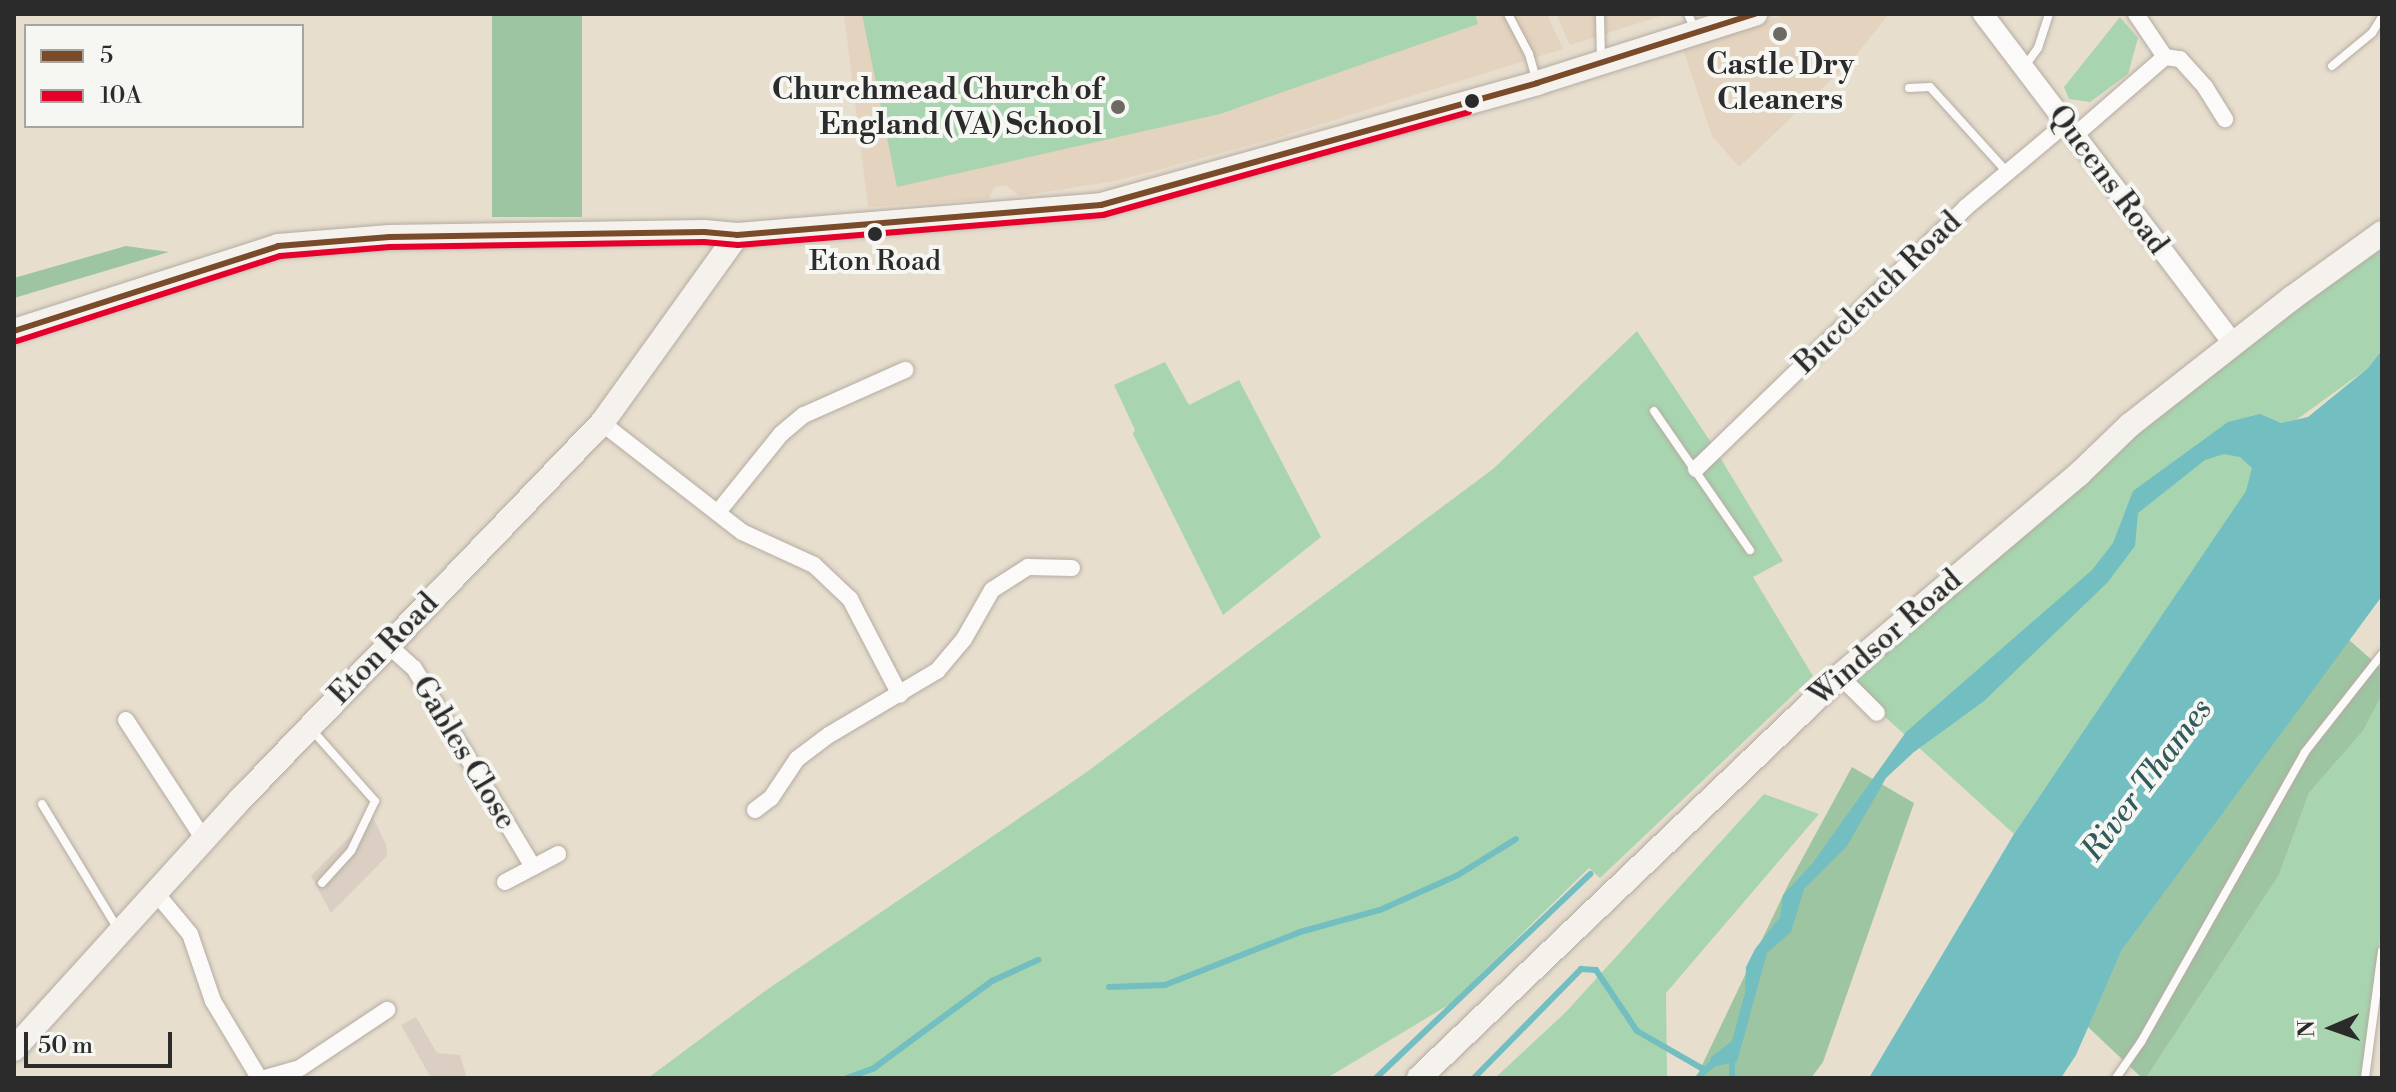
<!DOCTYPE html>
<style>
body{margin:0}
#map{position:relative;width:2396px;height:1092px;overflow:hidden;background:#e8dece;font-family:"Libre Bodoni",serif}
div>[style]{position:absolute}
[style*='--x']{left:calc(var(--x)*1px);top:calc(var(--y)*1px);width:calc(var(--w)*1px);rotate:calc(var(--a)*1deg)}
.built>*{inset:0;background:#e4d3be}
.industrial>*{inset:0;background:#dacfc2}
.green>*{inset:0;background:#a8d5af}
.forest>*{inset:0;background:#9dc5a2;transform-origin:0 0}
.water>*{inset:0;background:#72bec0}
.stream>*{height:6px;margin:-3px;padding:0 3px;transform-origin:3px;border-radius:3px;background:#72bec0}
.roads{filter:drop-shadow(0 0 2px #b3aca3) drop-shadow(0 0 2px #b3aca3)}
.service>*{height:8px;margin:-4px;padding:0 4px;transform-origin:4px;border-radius:4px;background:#fcfaf8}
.minor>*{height:16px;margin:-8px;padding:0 8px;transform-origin:8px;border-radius:8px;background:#fcfaf8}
.tertiary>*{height:20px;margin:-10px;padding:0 10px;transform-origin:10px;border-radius:10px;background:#fcfaf8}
.secondary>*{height:24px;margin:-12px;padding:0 12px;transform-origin:12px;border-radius:12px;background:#f5f2ed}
.bus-1>*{height:6px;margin:-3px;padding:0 3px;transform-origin:3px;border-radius:3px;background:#7a4b2a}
.bus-2>*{height:6px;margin:-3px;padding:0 3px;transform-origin:3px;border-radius:3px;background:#e4002b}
.dots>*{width:22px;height:22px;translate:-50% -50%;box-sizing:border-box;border:4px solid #f6f6f2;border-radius:50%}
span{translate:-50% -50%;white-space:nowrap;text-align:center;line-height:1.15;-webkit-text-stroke:8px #f6f6f2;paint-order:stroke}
.bus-label{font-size:28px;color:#2b2b2b}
.poi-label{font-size:30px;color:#2b2b2b;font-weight:700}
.right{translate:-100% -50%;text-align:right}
.street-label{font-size:30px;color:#2b2b2b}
.water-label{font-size:32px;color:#325a5d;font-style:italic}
.frame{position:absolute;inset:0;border:16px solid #2b2b2b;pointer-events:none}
.legend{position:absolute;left:24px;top:24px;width:280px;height:104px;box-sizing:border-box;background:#f6f6f2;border:2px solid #a5a5a2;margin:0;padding:10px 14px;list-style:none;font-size:24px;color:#2b2b2b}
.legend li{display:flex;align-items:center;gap:16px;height:40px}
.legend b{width:40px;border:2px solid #a5a5a2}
.north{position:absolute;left:2292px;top:988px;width:80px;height:80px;-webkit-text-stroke:6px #f6f6f2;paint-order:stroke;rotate:268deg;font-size:22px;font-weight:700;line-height:32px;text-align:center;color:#2b2b2b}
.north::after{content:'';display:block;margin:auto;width:28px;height:36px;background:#2b2b2b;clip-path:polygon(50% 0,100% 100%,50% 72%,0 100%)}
.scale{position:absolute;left:24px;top:1032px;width:148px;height:36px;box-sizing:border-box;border:4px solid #2b2b2b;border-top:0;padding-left:10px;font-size:24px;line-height:28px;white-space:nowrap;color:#2b2b2b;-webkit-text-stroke:6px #f6f6f2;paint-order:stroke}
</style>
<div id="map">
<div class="built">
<i style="clip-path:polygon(844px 14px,1544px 14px,1548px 16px,1563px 49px,1273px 139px,1116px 181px,1019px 196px,1006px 185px,994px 187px,989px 199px,868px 207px)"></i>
<i style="clip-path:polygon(1556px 14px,1667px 14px,1570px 45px)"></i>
<i style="clip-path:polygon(1787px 14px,1889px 14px,1853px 59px,1739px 167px,1712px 136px,1683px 49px)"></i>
</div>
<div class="industrial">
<i style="clip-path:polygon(380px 799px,373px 818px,386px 844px,387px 856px,331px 913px,311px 876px,358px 828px,371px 801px)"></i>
<i style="clip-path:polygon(416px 1017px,437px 1053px,460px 1055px,467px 1078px,431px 1078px,401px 1025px)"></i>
</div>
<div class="green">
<i style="clip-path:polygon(862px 14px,1475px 14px,1478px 24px,1220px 114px,897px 187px)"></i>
<i style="clip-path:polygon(2120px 17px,2138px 38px,2128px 74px,2090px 102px,2069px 99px,2064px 87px)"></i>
<i style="clip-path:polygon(2382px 233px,2382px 350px,2368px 368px,2296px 420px,2014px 834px,1840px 676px)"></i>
<i style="clip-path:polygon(1637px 331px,1710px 441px,1783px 561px,1753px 577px,1813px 676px,1600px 878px,1589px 868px,1450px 1004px,1327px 1078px,648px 1078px,765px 991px,1084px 774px,1493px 469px)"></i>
<i style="clip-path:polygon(1165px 362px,1189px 405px,1239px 380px,1321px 537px,1223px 615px,1133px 434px,1135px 430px,1114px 385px)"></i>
<i style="clip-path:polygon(2382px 695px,2382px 924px,2362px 1078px,2146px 1078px,2279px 875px,2309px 793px,2363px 731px)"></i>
<i style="clip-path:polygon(1764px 794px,1819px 814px,1666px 993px,1667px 1078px,1495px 1078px,1566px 1012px)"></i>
</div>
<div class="forest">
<i style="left:492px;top:14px;width:90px;height:203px"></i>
<i style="clip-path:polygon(126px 246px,169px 252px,14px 298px,14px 278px)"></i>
<i style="clip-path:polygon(2348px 639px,2382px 669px,2382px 695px,2363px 731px,2309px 793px,2279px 875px,2146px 1078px,2142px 1078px,2088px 1027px,2122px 950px)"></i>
<i style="clip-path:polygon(1852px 767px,1914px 803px,1823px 1062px,1811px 1078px,1696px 1078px,1788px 885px)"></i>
</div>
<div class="water">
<i style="clip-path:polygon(2382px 350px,2382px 596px,2122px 950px,2076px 1055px,2061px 1078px,1869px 1078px,2014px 834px,2246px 491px,2252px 468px,2240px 457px,2224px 454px,2205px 460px,2138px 513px,2135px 546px,2107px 583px,1984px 701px,1914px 752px,1886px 778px,1847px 846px,1804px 889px,1791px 932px,1767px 953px,1737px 1062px,1716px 1066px,1708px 1072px,1711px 1057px,1732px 1041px,1745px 993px,1746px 967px,1755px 949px,1780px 917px,1783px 895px,1812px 864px,1906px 732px,2092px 570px,2113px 543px,2133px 491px,2228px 422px,2260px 414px,2281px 423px,2308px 417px,2368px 368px)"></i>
</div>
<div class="stream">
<i style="--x:1109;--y:987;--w:56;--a:-2"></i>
<i style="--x:1165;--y:985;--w:145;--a:-21.4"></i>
<i style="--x:1300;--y:932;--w:83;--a:-15.4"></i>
<i style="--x:1380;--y:910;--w:85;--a:-24.2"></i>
<i style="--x:1458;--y:875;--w:68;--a:-31.8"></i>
<i style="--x:1732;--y:1063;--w:15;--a:90"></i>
<i style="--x:847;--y:1078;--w:29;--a:-20"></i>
<i style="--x:874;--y:1068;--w:147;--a:-36.4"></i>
<i style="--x:992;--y:981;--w:51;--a:-24.5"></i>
<i style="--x:1376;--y:1078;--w:296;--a:-43.6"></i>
<i style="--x:1474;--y:1078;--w:153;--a:-45.5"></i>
<i style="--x:1581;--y:969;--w:15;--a:4"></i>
<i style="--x:1596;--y:970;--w:73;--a:56.1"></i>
<i style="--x:1637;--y:1031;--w:76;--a:29.9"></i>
<i style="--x:1698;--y:1078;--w:18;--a:-47"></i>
</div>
<div class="roads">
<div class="service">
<i style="--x:1508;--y:14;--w:45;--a:62.3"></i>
<i style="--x:1529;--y:54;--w:26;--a:74"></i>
<i style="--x:1600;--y:14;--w:47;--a:88.8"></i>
<i style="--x:1688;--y:14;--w:20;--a:66"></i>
<i style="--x:2025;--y:66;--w:22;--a:-54"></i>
<i style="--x:2038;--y:48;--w:36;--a:-72"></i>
<i style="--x:2332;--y:66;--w:52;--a:-39.5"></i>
<i style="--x:2372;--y:33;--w:19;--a:-58"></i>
<i style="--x:1909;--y:88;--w:21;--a:-3"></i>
<i style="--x:1930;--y:87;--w:115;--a:47.8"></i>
<i style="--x:1654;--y:411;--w:169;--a:55.4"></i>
<i style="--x:312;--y:730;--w:95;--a:48.4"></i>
<i style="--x:375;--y:801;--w:55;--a:115.6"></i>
<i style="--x:351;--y:851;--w:43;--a:132.2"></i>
<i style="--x:42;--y:804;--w:146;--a:58.7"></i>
<i style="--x:2116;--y:1078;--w:44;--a:-55.2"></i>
<i style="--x:2141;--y:1042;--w:333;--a:-60.5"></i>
<i style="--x:2305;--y:752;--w:125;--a:-51.8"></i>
<i style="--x:2365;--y:1078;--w:128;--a:-82.4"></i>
</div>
<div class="minor">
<i style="--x:2136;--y:14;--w:52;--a:56"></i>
<i style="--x:2165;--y:57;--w:15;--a:8"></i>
<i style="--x:2180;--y:59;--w:38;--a:48"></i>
<i style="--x:2205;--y:87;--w:38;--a:58"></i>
<i style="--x:2074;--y:136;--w:121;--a:-41"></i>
<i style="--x:602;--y:423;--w:177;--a:37.9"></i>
<i style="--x:742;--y:532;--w:79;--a:24.6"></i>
<i style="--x:814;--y:565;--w:50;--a:43.4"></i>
<i style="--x:850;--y:599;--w:108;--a:62.5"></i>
<i style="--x:1696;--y:469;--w:375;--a:-44.1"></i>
<i style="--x:1965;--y:208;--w:131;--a:-40"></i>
<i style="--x:718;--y:512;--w:100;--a:-51.1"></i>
<i style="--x:781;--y:434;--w:30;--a:-40"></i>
<i style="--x:804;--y:415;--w:111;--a:-24"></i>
<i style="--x:387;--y:644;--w:36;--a:42"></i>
<i style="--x:414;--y:668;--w:232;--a:59.1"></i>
<i style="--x:1840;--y:676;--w:52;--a:45"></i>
<i style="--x:126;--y:720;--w:145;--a:56.9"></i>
<i style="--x:755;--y:810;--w:20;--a:-37"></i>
<i style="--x:771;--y:798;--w:47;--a:-56.3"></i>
<i style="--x:797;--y:759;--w:40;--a:-37"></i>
<i style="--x:829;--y:735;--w:126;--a:-30.7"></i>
<i style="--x:937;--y:671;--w:42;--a:-49.8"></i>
<i style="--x:964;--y:639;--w:56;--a:-60.3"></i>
<i style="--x:992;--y:590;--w:43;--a:-32.6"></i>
<i style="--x:1028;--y:567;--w:44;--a:1.3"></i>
<i style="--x:505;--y:882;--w:60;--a:-27.8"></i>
<i style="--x:156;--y:893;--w:53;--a:50.3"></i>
<i style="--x:190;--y:934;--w:71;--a:71.1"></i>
<i style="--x:213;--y:1001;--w:90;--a:59.1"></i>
<i style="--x:265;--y:1078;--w:36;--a:-16"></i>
<i style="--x:300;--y:1068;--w:105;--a:-33.7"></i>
</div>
<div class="tertiary">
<i style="--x:1983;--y:14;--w:415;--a:52.8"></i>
</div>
<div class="secondary">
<i style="--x:14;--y:331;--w:277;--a:-17.8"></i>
<i style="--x:278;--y:246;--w:112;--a:-4.6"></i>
<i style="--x:390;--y:237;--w:314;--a:-0.9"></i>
<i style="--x:704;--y:232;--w:33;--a:5"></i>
<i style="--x:737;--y:235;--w:365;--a:-4.7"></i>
<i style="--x:1101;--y:205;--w:453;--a:-15.6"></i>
<i style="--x:1537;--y:83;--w:229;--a:-17.6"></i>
<i style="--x:14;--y:1049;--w:333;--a:-47.8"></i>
<i style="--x:238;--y:802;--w:525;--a:-46.16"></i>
<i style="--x:602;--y:423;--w:231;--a:-54.3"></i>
<i style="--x:1419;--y:1078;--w:582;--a:-43.68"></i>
<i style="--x:1840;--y:676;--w:313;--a:-40.2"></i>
<i style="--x:2079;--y:474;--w:71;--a:-43.9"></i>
<i style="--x:2130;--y:425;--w:206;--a:-38.1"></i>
<i style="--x:2292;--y:298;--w:111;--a:-35.8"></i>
</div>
</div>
<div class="bus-1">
<i style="--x:14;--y:331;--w:277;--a:-17.8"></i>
<i style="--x:278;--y:246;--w:112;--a:-4.6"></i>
<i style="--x:390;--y:237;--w:314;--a:-0.9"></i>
<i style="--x:704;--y:232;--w:33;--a:5"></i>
<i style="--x:737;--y:235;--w:365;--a:-4.7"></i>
<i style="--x:1101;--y:205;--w:453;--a:-15.6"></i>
<i style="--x:1537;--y:83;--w:229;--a:-17.6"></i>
</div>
<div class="bus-2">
<i style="--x:17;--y:341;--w:276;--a:-17.9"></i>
<i style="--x:280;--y:256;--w:110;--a:-4.7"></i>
<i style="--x:390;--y:247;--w:314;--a:-0.9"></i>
<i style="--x:704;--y:242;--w:34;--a:5"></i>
<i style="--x:738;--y:245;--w:366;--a:-4.7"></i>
<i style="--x:1103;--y:215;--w:380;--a:-15.7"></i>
</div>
<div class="dots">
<i style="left:1780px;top:34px;background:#6d6a64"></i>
<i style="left:1472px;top:101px;background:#2b2b2b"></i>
<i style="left:1118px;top:107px;background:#6d6a64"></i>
<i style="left:875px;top:234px;background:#2b2b2b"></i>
</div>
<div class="bus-label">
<span style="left:875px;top:262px">Eton Road</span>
</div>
<div class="poi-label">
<span style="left:1780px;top:82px">Castle Dry<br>Cleaners</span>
<span class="right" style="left:1102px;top:107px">Churchmead Church of<br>England (VA) School</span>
</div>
<div class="street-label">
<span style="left:2108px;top:180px;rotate:53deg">Queens Road</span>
<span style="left:1878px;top:293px;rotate:-44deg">Buccleuch Road</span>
<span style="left:1886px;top:638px;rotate:-41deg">Windsor Road</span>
<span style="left:384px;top:649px;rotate:-46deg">Eton Road</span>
<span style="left:464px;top:753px;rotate:59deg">Gables Close</span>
</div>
<div class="water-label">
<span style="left:2147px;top:780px;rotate:-53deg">River Thames</span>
</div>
<div class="frame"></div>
<ul class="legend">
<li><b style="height:10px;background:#7a4b2a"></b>5</li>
<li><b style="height:10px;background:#e4002b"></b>10A</li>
</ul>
<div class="north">N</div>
<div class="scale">50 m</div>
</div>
